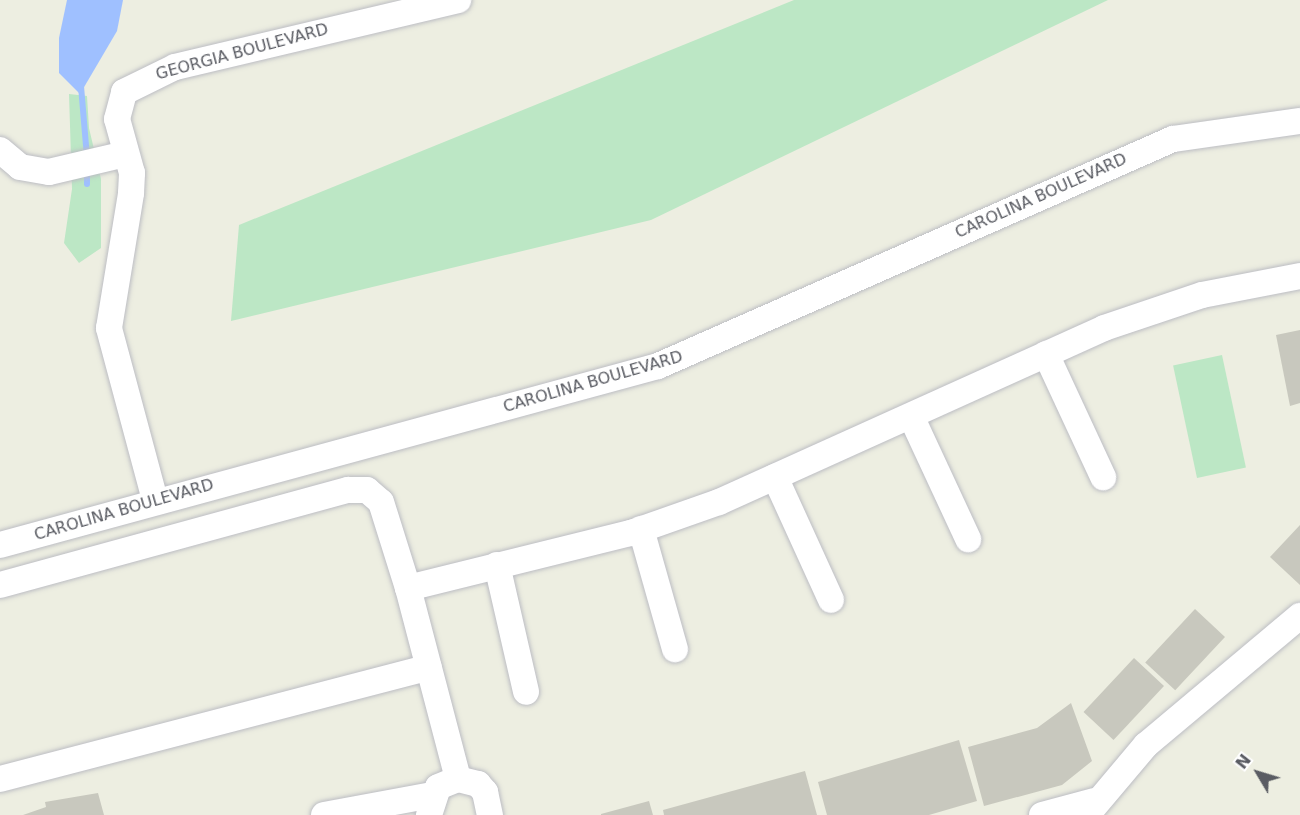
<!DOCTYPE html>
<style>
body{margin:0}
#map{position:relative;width:1300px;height:815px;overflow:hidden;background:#edeee1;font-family:"DejaVu Sans",sans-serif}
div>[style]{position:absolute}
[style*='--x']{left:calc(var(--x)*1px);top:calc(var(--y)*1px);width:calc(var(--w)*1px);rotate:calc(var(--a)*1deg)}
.green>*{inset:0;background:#bce7c5;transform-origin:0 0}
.water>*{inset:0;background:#9fc0ff}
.stream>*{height:6px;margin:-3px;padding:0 3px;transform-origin:3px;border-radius:3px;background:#9fc0ff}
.building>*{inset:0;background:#c8c8be;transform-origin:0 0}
.roads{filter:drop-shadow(0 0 2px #bcbdc3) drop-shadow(0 0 2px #bcbdc3)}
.minor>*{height:26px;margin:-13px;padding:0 13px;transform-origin:13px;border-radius:13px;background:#fff}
span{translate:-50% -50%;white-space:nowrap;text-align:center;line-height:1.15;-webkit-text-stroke:4.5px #fff;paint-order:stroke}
.street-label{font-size:16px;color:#5a5c63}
.north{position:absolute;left:1228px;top:743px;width:60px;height:60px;-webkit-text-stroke:4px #fff;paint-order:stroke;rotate:308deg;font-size:16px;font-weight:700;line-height:24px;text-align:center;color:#5a5c63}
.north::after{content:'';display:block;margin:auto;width:21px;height:27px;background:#5a5c63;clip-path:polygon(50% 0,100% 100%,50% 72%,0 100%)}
</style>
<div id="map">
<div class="green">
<i style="clip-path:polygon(794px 0,1108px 0,651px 220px,231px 321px,239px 225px)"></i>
<i style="clip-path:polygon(69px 94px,87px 96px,89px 128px,101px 179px,101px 248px,79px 263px,64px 243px,72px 189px)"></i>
<i style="left:1222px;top:355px;width:115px;height:50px;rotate:78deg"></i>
</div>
<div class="water">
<i style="clip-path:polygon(67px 0,123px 0,117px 31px,80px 94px,59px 73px,59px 38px)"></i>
</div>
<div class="stream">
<i style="--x:81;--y:86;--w:71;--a:85.2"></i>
<i style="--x:87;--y:184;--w:14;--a:-90"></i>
</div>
<div class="building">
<i style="clip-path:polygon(1300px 330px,1300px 403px,1290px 406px,1276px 335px)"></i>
<i style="clip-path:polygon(1300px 525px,1300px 585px,1270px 557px)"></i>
<i style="left:1195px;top:609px;width:41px;height:73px;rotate:43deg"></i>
<i style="left:1134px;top:658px;width:41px;height:74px;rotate:43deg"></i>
<i style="clip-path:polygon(1071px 703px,1092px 761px,1062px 785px,984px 806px,968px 747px,1037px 728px)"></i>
<i style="clip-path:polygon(959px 740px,977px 801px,929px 815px,827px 815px,818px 782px)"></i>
<i style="clip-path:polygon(805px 771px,817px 815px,664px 815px,663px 810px)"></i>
<i style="clip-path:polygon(98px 793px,104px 815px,23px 815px,46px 807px,45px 802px)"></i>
<i style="clip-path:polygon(649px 801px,653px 815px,601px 815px,601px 814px)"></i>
</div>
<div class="roads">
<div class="minor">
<i style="--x:0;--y:150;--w:26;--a:40"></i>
<i style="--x:20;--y:167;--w:29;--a:10"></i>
<i style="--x:49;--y:172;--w:79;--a:-13.2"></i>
<i style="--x:1046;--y:354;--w:136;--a:65.1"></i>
<i style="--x:911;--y:416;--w:136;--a:65.1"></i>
<i style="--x:775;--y:477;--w:135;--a:65.5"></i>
<i style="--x:155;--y:500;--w:178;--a:-105"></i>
<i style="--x:109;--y:328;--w:137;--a:-80.7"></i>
<i style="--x:131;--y:193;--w:20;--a:-87"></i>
<i style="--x:132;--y:173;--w:56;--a:-105.5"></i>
<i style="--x:117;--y:119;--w:28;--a:-75"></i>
<i style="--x:124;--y:92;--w:57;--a:-26.1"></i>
<i style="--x:175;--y:67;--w:291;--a:-13.3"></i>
<i style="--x:641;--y:529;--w:125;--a:74.2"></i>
<i style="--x:0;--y:545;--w:682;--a:-15.22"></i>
<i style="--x:658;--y:366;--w:563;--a:-23.79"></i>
<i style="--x:1173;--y:139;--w:128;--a:-8.1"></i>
<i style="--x:497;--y:565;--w:130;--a:77.1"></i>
<i style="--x:0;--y:585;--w:361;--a:-15.3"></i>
<i style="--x:348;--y:490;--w:19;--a:0"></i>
<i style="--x:367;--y:490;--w:18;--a:41"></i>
<i style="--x:381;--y:502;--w:90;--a:72.6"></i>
<i style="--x:408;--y:588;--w:197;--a:75.3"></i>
<i style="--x:408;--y:588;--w:230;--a:-13.9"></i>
<i style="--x:631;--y:533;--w:93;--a:-19.4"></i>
<i style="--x:719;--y:502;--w:422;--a:-24.3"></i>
<i style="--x:1104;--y:328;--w:103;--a:-18.6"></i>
<i style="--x:1202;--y:295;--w:100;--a:-11"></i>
<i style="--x:0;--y:779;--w:443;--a:-14.6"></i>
<i style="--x:324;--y:815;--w:110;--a:-10.5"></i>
<i style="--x:429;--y:815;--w:29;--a:-72"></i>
<i style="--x:438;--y:787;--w:22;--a:-22"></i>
<i style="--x:458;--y:779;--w:21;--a:14"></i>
<i style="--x:478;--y:784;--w:11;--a:49"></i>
<i style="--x:485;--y:792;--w:24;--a:78"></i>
<i style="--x:1042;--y:815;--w:54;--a:-15.1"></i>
<i style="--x:1087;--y:815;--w:92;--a:-49.9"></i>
<i style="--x:1146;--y:745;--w:201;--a:-40"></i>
</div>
</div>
<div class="street-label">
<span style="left:242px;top:52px;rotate:-15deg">GEORGIA BOULEVARD</span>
<span style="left:1041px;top:196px;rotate:-24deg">CAROLINA BOULEVARD</span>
<span style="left:593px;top:382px;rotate:-16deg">CAROLINA BOULEVARD</span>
<span style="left:124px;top:510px;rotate:-16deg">CAROLINA BOULEVARD</span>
</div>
<div class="north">N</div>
</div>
